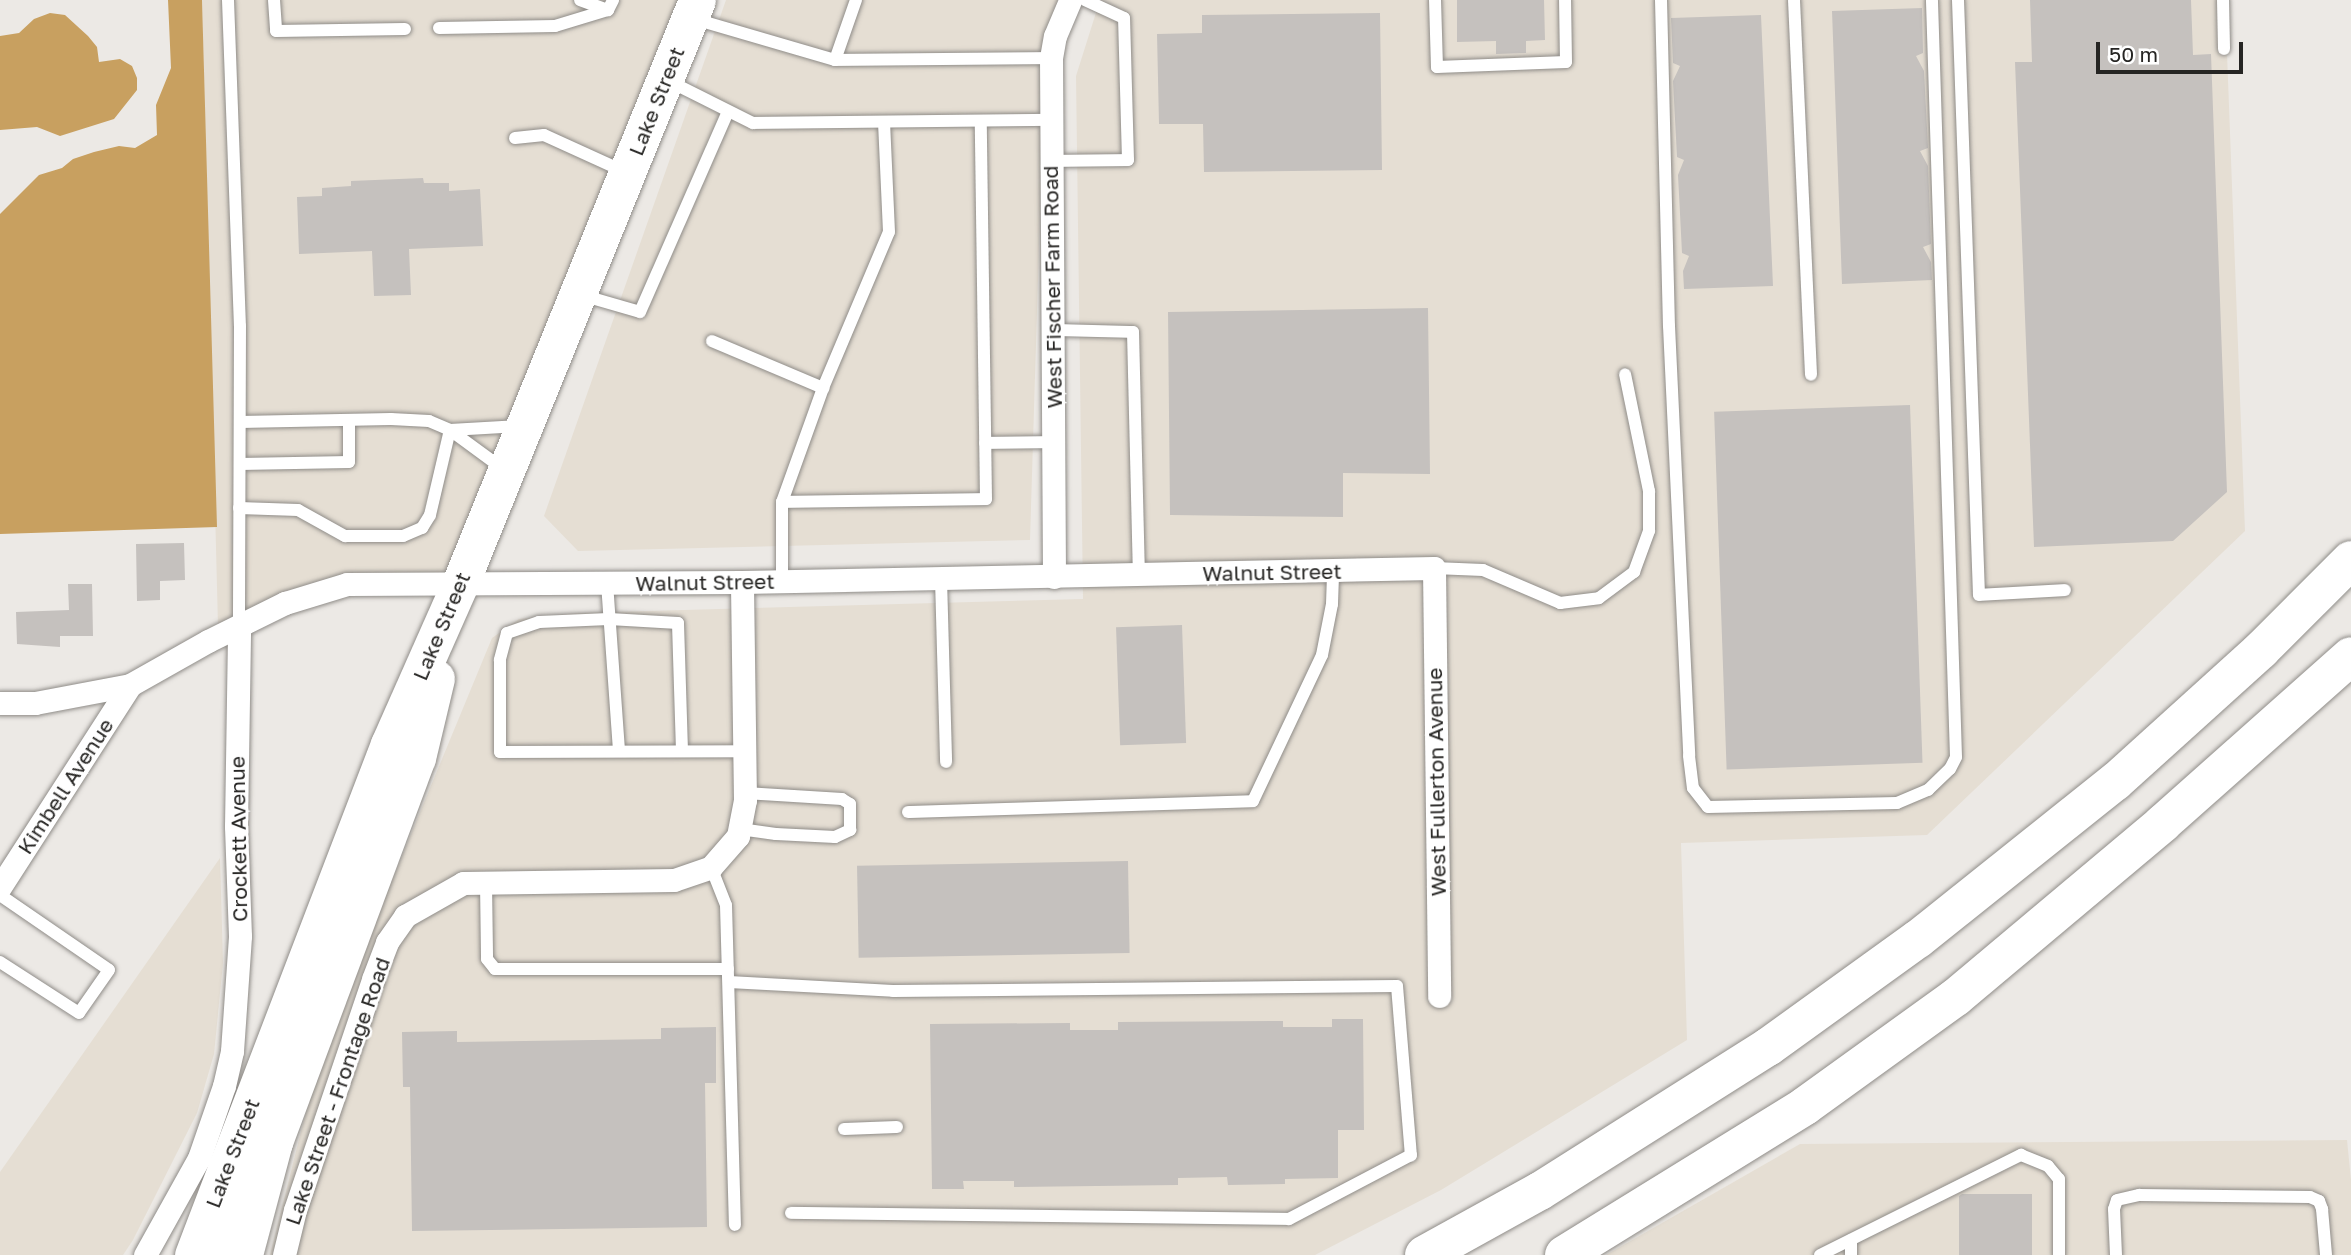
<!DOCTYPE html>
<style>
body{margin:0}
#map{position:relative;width:2351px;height:1255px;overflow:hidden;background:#ece9e5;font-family:"Golos Text",sans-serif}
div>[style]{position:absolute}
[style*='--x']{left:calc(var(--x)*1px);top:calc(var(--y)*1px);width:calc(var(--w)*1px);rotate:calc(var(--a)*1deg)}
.built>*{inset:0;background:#e5ded3}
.forest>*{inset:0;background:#c8a060}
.building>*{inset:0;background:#c5c1be;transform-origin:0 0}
.roads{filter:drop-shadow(0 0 2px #8f8c88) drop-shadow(0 0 2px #8f8c88)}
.service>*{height:12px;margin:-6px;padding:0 6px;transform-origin:6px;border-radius:6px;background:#fff}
.minor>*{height:23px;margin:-11.5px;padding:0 11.5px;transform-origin:11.5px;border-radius:11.5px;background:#fff}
.primary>*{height:37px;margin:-18.5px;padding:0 18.5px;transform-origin:18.5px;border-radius:18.5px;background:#fff}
.motorway>*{height:38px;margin:-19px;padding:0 19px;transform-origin:19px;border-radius:19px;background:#fff}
span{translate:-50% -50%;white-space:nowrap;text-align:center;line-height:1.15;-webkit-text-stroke:5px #fff;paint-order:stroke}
.street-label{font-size:21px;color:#262523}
.scale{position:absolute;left:2096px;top:42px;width:147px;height:32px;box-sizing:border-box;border:4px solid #262523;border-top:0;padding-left:9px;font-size:21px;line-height:24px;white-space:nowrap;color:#262523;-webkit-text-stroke:5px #fff;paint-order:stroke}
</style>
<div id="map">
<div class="built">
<i style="clip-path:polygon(202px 0,689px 0,455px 575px,343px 576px,218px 626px)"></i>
<i style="clip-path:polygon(726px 0,1063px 0,1044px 83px,1030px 540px,578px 551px,544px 516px)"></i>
<i style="clip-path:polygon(1100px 0,2225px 0,2245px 531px,1927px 835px,1681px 843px,1687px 1040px,1441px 1190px,1315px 1255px,270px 1255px,321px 1052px,492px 638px,519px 619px,576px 613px,1083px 599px,1076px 76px)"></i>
<i style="clip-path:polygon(220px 858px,223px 963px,214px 1054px,197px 1113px,133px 1240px,123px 1255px,0 1255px,0 1172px)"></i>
<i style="clip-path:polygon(2347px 1140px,2351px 1180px,2351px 1255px,1606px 1255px,1800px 1144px)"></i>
</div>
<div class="forest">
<i style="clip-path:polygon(168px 0,202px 0,217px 527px,0 534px,0 214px,39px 175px,62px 168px,73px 159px,94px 152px,119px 146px,135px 148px,157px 135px,156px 105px,171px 68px)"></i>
<i style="clip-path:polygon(50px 13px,65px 15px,88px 36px,97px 47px,99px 62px,120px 59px,132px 66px,137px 78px,137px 90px,114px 119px,60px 136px,37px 127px,0 130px,0 36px,19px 33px,34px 19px)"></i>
</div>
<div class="building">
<i style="clip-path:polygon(1457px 0,1544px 0,1545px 40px,1526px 41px,1526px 53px,1496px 54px,1496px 41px,1457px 42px)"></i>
<i style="clip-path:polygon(2030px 0,2191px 0,2193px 55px,2211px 54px,2227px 492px,2173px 541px,2034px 547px,2015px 62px,2032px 62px)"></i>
<i style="clip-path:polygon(1922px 8px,1923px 53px,1916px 56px,1924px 71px,1928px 148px,1920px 151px,1928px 166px,1931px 244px,1923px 247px,1931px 262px,1932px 280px,1842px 284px,1832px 11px)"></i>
<i style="clip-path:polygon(1380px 13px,1382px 170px,1204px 172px,1203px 124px,1159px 124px,1157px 34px,1202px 33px,1202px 15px)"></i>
<i style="clip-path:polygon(1761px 15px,1773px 286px,1684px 289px,1683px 271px,1689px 256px,1682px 253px,1678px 175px,1684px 160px,1677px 157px,1673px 81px,1680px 66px,1673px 63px,1671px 18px)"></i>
<i style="clip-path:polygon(423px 178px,424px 183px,449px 183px,449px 191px,480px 189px,483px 246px,409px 249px,411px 295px,374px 296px,372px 251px,299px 254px,297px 197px,322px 196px,322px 188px,351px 186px,351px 181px)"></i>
<i style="clip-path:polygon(1428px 308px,1430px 474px,1343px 473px,1343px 517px,1170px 515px,1168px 312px)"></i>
<i style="left:1910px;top:405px;width:358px;height:196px;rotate:88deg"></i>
<i style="clip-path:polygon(184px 543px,185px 580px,160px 581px,160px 600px,137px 601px,136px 544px)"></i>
<i style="clip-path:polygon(68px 584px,92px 584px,93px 636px,60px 636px,60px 647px,17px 644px,16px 612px,69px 610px)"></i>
<i style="left:1182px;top:625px;width:118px;height:66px;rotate:88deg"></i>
<i style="left:1128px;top:861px;width:92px;height:271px;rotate:89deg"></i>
<i style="clip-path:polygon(1332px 1019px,1363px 1019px,1364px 1130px,1338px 1130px,1338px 1178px,1285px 1179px,1285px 1184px,1228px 1185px,1227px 1177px,1178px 1178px,1178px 1185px,1014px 1187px,1014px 1181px,963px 1181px,964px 1189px,932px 1189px,930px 1024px,1070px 1023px,1070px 1030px,1118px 1030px,1118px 1022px,1283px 1021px,1283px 1027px,1332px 1027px)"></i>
<i style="clip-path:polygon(716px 1027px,716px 1083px,705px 1083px,707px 1227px,412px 1231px,410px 1087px,403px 1087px,402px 1032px,457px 1031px,457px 1042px,661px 1039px,661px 1028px)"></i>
<i style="clip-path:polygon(1962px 1194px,2032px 1194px,2032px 1255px,1959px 1255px,1959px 1196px)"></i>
</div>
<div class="roads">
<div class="service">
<i style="--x:228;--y:0;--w:326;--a:87.9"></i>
<i style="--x:240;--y:326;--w:300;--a:90.2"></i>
<i style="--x:274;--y:0;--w:31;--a:86"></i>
<i style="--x:276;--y:31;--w:129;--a:-0.9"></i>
<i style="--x:580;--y:0;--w:30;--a:20"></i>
<i style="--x:608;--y:10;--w:11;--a:-63"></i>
<i style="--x:1435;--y:0;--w:67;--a:88.3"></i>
<i style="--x:1437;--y:67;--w:129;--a:-2.2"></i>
<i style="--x:1566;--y:62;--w:62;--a:-90.9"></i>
<i style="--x:1661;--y:0;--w:326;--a:88.6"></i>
<i style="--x:1669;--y:326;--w:430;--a:87.3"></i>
<i style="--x:1689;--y:756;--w:32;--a:83"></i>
<i style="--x:1693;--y:788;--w:24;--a:52"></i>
<i style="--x:1708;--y:807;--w:189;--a:-1.2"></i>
<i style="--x:1897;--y:803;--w:34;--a:-23"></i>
<i style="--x:1928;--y:790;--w:30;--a:-44"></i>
<i style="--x:1950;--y:769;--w:13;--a:-63"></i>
<i style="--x:1956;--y:757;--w:757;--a:-91.82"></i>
<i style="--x:1794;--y:0;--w:375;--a:87.4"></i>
<i style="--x:1958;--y:0;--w:595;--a:87.98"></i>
<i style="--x:1979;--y:595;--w:86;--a:-3.3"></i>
<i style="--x:2223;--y:0;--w:49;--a:88.8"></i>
<i style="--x:691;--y:18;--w:150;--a:16.3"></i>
<i style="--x:835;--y:60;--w:64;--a:-70.7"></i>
<i style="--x:439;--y:28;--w:116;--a:-1"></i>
<i style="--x:555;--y:26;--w:55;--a:-16.8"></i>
<i style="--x:835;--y:60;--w:216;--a:-0.5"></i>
<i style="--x:669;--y:81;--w:94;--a:26.6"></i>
<i style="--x:753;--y:123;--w:297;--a:-0.6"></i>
<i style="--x:515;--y:138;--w:29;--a:-6"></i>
<i style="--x:544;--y:135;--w:87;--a:24.5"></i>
<i style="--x:1051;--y:161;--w:77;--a:-0.7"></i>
<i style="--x:1128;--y:160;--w:142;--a:-91.6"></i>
<i style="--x:1124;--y:18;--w:43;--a:-155.2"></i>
<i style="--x:581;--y:295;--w:61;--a:16.1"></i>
<i style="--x:640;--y:312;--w:219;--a:-66.3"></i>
<i style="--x:1052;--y:330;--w:81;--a:1.4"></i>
<i style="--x:1133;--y:332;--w:243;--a:88.6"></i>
<i style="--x:712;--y:341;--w:121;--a:22.9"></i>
<i style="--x:240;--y:422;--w:151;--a:-1.1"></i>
<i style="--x:391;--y:419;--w:38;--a:3"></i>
<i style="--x:429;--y:421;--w:23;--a:23"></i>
<i style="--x:450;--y:430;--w:64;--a:36.2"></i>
<i style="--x:450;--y:430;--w:70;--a:-3.3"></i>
<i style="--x:985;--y:443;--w:68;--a:-0.8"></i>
<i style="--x:240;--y:464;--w:109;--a:-1.1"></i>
<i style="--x:349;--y:462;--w:42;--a:-90"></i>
<i style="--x:782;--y:502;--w:204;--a:-0.8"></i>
<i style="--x:986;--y:499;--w:378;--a:-90.8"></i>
<i style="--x:239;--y:508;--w:59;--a:1.9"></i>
<i style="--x:298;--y:510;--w:54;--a:29"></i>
<i style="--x:345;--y:536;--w:58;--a:0"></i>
<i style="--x:403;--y:536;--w:21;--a:-23"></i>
<i style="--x:422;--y:528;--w:15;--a:-58"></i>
<i style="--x:430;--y:515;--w:87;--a:-76.8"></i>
<i style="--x:1434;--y:568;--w:49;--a:2.3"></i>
<i style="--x:1483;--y:570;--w:84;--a:23.2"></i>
<i style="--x:1560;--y:603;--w:39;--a:-7"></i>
<i style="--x:1599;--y:598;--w:44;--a:-36.6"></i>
<i style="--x:1634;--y:572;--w:44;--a:-69.9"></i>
<i style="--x:1649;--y:531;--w:40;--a:-90"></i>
<i style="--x:1649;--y:491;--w:119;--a:-101.6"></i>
<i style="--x:941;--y:579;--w:183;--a:88.4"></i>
<i style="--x:782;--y:582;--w:80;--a:-90"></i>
<i style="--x:782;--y:502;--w:121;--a:-70.2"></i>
<i style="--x:823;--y:388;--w:169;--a:-67.1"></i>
<i style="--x:889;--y:232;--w:110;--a:-92.6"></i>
<i style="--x:607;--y:583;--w:168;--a:85.9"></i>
<i style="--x:682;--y:751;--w:128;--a:-91.8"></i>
<i style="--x:678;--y:623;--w:69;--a:-176.7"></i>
<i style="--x:609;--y:619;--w:70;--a:177.5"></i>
<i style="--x:539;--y:622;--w:34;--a:161"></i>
<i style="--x:507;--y:633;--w:28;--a:105"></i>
<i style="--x:500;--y:660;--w:92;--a:90"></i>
<i style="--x:500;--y:752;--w:244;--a:-0.2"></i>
<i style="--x:908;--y:812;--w:345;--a:-1.8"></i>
<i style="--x:1253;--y:801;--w:161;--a:-64.7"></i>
<i style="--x:1322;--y:655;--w:52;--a:-78.9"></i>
<i style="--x:1332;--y:604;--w:33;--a:-88"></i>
<i style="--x:740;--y:829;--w:36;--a:8"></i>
<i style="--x:776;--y:834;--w:59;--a:2.9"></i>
<i style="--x:835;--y:837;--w:17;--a:-25"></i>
<i style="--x:850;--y:830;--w:26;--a:-90"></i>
<i style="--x:850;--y:804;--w:9;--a:-148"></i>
<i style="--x:842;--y:799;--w:97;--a:-176.5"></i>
<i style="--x:711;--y:867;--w:41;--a:68.5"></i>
<i style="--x:726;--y:905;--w:320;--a:88.4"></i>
<i style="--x:486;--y:883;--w:76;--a:89.2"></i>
<i style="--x:487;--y:959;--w:13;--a:51"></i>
<i style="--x:495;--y:969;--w:233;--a:0"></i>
<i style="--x:0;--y:895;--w:132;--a:34.5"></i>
<i style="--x:109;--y:970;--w:52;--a:124.9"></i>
<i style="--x:79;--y:1013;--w:94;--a:-147.2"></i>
<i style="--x:729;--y:982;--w:164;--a:3.1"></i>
<i style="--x:893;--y:991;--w:504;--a:-0.57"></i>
<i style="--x:1397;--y:986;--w:170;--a:85.3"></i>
<i style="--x:1411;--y:1155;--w:138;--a:152.3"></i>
<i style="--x:1289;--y:1219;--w:498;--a:-179.3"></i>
<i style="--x:844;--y:1129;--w:53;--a:-2.2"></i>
<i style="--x:1851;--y:1240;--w:15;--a:90"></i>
<i style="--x:1820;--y:1255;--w:225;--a:-26.5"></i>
<i style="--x:2021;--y:1155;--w:29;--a:22"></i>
<i style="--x:2048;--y:1166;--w:17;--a:50"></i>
<i style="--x:2059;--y:1179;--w:76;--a:90"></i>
<i style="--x:2116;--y:1255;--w:46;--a:-92.5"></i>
<i style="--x:2114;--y:1209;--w:9;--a:-72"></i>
<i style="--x:2117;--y:1200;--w:23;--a:-13"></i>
<i style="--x:2139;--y:1195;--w:171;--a:0.7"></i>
<i style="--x:2310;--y:1197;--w:10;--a:24"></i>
<i style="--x:2319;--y:1201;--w:9;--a:69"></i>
<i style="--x:2322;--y:1209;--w:46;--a:85"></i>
</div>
<div class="minor">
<i style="--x:1054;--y:577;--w:519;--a:-90.33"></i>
<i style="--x:1051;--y:58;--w:22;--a:-80"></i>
<i style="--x:1055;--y:36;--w:39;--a:-67"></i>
<i style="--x:0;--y:703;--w:35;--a:0"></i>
<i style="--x:35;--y:703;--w:97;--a:-10.7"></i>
<i style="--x:130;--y:685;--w:90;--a:-29.4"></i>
<i style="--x:208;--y:641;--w:86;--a:-26.3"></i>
<i style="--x:285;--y:603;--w:65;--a:-17"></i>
<i style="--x:347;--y:584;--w:395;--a:-0.3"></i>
<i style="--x:742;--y:582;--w:692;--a:-1.16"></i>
<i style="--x:1434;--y:568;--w:428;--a:89.3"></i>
<i style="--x:0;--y:887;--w:240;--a:-57.2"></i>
<i style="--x:145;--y:1255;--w:111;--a:-60.9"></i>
<i style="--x:199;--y:1158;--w:76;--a:-70.9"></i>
<i style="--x:224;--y:1086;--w:36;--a:-77"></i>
<i style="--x:232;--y:1051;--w:115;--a:-86"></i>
<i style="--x:240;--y:936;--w:110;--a:-92.1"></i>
<i style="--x:236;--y:826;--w:200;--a:-89.1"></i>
<i style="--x:284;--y:1255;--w:46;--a:-76.3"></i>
<i style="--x:295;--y:1210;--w:244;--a:-71.3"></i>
<i style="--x:373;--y:979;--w:40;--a:-69"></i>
<i style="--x:387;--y:942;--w:32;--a:-55"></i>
<i style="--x:405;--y:916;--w:67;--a:-29.6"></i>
<i style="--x:463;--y:883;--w:211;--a:-0.8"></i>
<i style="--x:674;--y:880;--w:39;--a:-19"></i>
<i style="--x:711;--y:867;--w:41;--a:-48.9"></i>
<i style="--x:738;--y:836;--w:37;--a:-79"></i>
<i style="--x:745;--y:800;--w:218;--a:-90.8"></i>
</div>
<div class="primary">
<i style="--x:193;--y:1255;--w:547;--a:-69.02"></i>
<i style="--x:389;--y:744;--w:175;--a:-66.1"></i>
<i style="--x:460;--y:584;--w:630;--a:-67.91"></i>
<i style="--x:225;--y:1255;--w:123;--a:-66.6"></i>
<i style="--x:274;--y:1142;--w:410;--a:-69.6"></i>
<i style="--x:417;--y:758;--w:82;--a:-76.6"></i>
</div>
<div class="motorway">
<i style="--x:244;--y:1255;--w:117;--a:-75.1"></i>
<i style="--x:1424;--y:1255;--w:132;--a:-28.9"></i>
<i style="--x:1540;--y:1191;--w:270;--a:-32.3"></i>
<i style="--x:1768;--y:1047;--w:185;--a:-35.8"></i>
<i style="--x:1918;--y:939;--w:252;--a:-38.6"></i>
<i style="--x:2115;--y:782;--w:197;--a:-42.1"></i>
<i style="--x:2261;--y:650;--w:127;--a:-45"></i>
<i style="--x:1564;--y:1255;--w:283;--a:-31.7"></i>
<i style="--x:1805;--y:1106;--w:186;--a:-35.8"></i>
<i style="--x:1956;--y:997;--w:270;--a:-40"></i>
<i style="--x:2163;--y:823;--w:251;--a:-41.6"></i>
</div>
</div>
<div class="street-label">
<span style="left:656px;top:101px;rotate:-68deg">Lake Street</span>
<span style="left:1052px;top:287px;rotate:-91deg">West Fischer Farm Road</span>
<span style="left:1272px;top:572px;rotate:-1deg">Walnut Street</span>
<span style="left:705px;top:582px;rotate:-1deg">Walnut Street</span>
<span style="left:441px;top:626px;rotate:-67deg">Lake Street</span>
<span style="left:1436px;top:782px;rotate:-91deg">West Fullerton Avenue</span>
<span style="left:65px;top:786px;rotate:-57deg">Kimbell Avenue</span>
<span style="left:238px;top:839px;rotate:-91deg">Crockett Avenue</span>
<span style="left:337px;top:1091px;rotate:-71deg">Lake Street - Frontage Road</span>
<span style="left:232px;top:1153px;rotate:-69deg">Lake Street</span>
</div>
<div class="scale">50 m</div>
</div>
